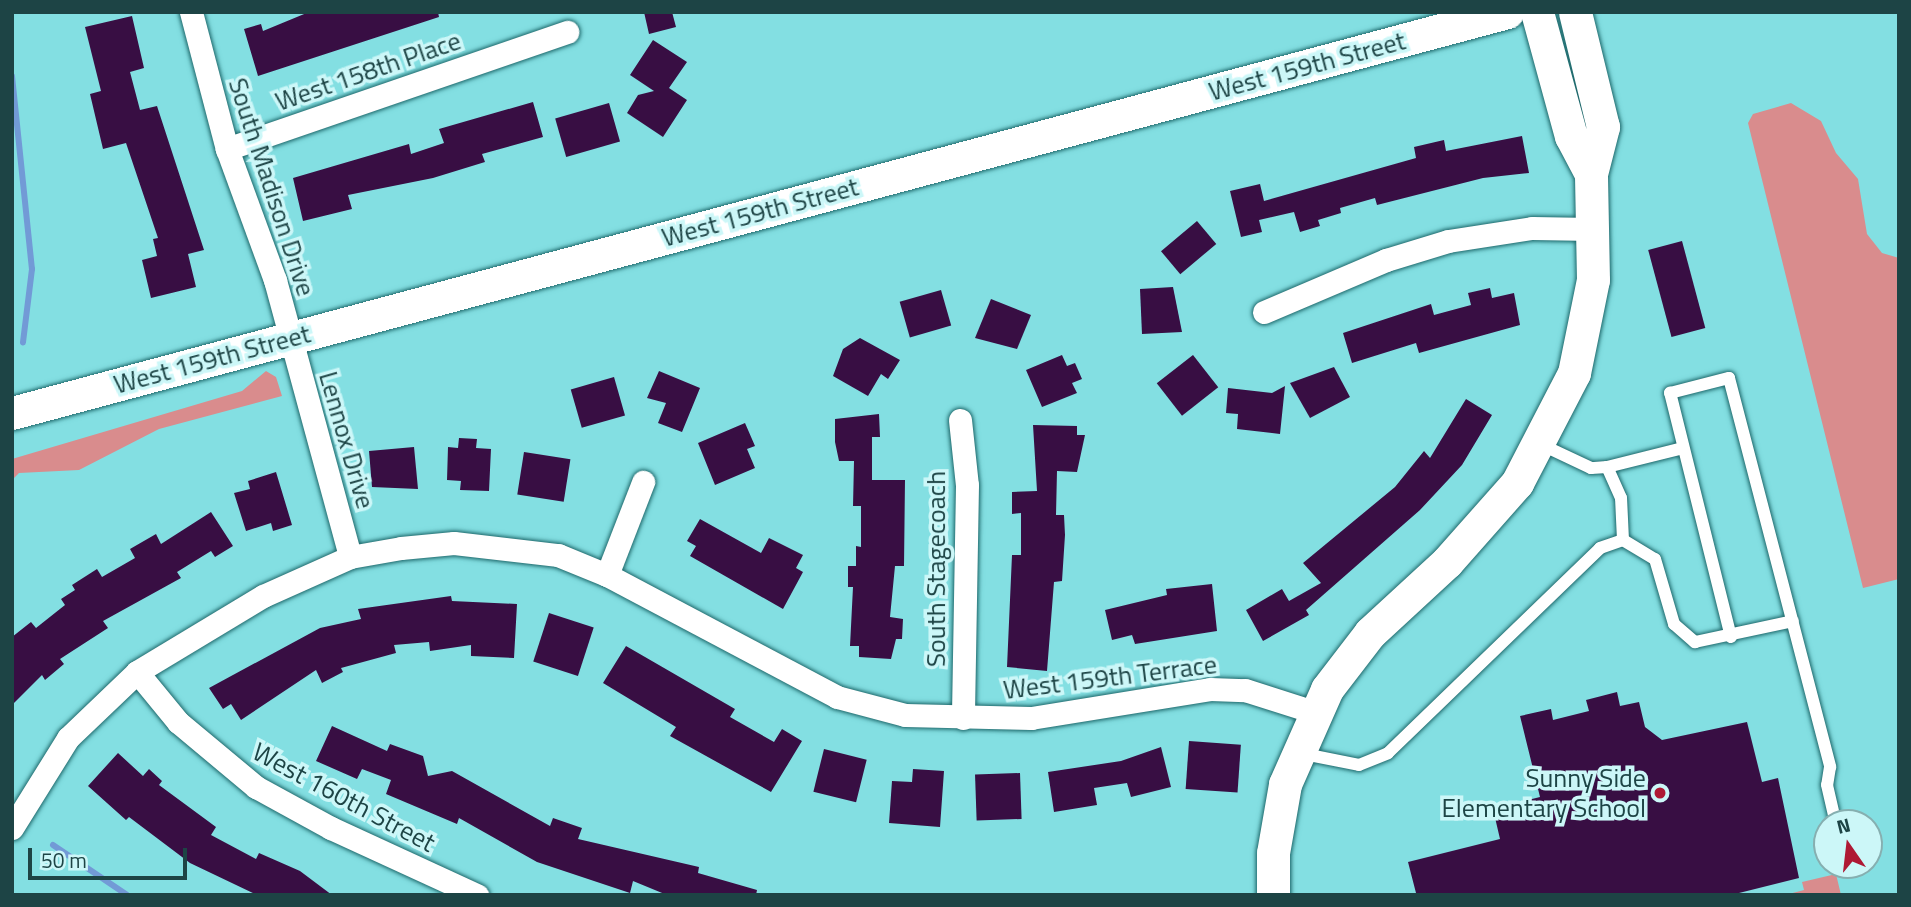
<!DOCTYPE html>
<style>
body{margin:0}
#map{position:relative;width:1911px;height:907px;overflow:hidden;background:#83dfe2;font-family:"Titillium Web",sans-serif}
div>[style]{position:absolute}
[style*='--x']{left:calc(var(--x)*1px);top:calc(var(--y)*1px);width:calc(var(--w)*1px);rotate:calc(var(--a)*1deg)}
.green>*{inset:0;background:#d98c8d}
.stream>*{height:6px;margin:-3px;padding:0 3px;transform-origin:3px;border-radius:3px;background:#729ad6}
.building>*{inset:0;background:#380e43;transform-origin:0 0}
.roads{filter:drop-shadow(0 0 2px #1e686b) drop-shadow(0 0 2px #1e686b)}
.lane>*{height:12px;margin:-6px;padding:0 6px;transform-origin:6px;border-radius:6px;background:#fff}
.street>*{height:23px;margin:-11.5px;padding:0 11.5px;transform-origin:11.5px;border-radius:11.5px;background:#fff}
.secondary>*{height:33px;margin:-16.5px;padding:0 16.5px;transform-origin:16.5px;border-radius:16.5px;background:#fff}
.dots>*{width:19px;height:19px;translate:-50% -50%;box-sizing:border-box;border:4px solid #ccf7f8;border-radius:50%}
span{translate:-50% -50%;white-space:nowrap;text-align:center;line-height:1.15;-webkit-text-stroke:7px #ccf7f8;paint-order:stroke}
.street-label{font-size:26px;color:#1d4445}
.poi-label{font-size:26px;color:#1d4445}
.right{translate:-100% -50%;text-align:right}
.frame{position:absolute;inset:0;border:14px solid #1d4445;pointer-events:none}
.north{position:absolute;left:1813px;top:809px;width:70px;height:70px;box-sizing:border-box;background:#ccf7f8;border:2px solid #86afb0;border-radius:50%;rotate:346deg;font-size:19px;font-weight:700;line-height:28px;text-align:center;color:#1d4445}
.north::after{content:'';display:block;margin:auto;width:24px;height:32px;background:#ae1934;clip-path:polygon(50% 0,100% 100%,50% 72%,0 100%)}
.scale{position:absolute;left:28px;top:848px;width:159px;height:32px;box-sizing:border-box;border:4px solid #1d4445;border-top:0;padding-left:9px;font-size:21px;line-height:24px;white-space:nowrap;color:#1d4445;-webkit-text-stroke:5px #ccf7f8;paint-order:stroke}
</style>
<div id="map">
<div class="green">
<i style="clip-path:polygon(1791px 103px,1821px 121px,1836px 153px,1858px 179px,1867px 234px,1882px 253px,1899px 258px,1899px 579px,1863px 588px,1748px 123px,1753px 114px)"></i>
<i style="clip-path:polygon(266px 371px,276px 377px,282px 396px,159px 429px,79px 470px,19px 473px,12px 480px,12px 459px,242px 391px)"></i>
<i style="clip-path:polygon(1836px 874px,1841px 895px,1785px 895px,1804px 890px,1802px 882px)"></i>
</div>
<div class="stream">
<i style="--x:12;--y:76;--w:194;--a:84.1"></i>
<i style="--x:32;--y:269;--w:74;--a:97"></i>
<i style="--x:53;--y:845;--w:89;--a:34"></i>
</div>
<div class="building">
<i style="clip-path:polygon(309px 12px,438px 12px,439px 17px,258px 76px,244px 29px,261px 24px,263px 31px)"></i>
<i style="clip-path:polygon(644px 12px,672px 12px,676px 27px,649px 34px)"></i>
<i style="clip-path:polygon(132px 16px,144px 68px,130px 72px,140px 110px,157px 106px,204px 250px,188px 254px,196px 287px,151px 298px,142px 260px,157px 256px,153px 239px,158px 238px,126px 143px,103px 149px,90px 94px,101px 91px,85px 27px)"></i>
<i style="clip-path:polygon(653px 40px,687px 62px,669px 88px,687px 100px,663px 137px,627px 113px,638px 95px,654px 91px,630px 75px)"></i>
<i style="clip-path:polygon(533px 102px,543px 137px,482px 154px,485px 162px,433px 178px,348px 195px,352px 209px,303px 221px,293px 178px,409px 144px,411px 154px,444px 143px,439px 129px)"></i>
<i style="left:609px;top:103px;width:40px;height:56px;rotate:74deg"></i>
<i style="clip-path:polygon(1522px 136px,1529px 173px,1483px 178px,1377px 205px,1375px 198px,1340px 208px,1341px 213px,1318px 220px,1320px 226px,1300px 232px,1294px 212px,1259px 220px,1262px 232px,1241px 237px,1230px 191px,1260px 184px,1264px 201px,1416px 158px,1414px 147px,1444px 140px,1446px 151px)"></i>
<i style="left:1197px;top:221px;width:30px;height:47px;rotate:50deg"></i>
<i style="left:1682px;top:241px;width:90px;height:35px;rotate:75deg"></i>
<i style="clip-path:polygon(1173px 287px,1182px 332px,1142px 334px,1140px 289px)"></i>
<i style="clip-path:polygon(1490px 288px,1492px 298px,1514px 293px,1520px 325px,1419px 353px,1416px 343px,1352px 363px,1343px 333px,1431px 304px,1434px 315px,1471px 305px,1468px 293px)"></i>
<i style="left:941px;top:290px;width:37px;height:43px;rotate:74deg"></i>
<i style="clip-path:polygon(991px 299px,1031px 315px,1017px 349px,975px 338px)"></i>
<i style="clip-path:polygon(860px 338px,900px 360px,888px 379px,881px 374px,868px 396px,833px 376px,843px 349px)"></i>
<i style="clip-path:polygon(1062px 355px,1067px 366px,1075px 363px,1082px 379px,1072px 383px,1077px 393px,1042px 407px,1026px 370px)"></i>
<i style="left:1193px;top:355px;width:41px;height:46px;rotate:52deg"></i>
<i style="clip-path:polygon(1334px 367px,1350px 397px,1310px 418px,1290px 383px)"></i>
<i style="clip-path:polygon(659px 371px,700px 388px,682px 432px,658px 423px,666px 403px,647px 398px)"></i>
<i style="left:614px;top:377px;width:40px;height:45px;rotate:74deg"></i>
<i style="clip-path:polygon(1285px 386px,1280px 434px,1237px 429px,1238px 414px,1226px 413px,1228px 388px,1272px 393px)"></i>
<i style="clip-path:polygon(1466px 399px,1492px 415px,1462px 465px,1420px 510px,1306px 610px,1309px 615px,1263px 641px,1246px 610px,1282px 589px,1289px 601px,1321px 583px,1303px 563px,1395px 487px,1424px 451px,1430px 458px)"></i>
<i style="clip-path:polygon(879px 414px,880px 437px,872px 437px,872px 480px,905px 480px,904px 566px,895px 566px,890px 617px,903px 619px,902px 639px,896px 639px,891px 659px,859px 657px,859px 646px,850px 646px,853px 587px,848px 587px,848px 566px,856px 566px,856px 546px,861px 547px,861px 506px,853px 506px,854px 461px,839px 461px,835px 442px,835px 419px)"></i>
<i style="clip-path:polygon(745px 423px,755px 446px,747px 449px,755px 468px,715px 485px,698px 443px)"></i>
<i style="clip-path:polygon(1033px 425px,1077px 426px,1077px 435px,1085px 435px,1077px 472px,1057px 471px,1056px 515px,1064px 515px,1065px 535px,1062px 581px,1054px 582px,1047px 671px,1007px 667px,1012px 555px,1021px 555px,1021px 513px,1012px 514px,1012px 492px,1037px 491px)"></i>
<i style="clip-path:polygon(459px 438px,477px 439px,476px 448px,491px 449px,489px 491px,460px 490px,461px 481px,447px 480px,448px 447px,458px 448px)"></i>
<i style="clip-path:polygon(414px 447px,418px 489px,372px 487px,369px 451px)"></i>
<i style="left:524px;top:452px;width:47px;height:43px;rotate:9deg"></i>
<i style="clip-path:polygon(276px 472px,292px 525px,273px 531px,271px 523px,246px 531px,234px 493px,250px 489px,248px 481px)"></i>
<i style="clip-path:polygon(211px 512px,233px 546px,215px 557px,211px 551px,177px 572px,181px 578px,103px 621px,108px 628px,60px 659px,64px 664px,45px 680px,42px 675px,12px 705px,12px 637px,31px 622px,36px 628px,65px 605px,61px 599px,75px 590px,72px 585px,97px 569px,102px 577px,135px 558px,130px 549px,156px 534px,161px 544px)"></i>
<i style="clip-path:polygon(700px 519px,761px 553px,769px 538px,803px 555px,796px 568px,803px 572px,783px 609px,690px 556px,696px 546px,687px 541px)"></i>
<i style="clip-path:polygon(1212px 584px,1217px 631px,1135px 644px,1132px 635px,1112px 640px,1105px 610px,1167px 595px,1166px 589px)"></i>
<i style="clip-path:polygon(451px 596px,452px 601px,517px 604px,514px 658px,471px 656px,471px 645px,430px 651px,429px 642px,394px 645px,396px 653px,341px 668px,343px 672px,322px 683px,316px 670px,241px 720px,231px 704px,223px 709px,209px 688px,320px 628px,361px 619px,358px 609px)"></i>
<i style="left:549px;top:613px;width:47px;height:51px;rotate:18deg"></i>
<i style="clip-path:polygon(626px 646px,735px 709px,730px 717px,774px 742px,782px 729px,802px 741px,771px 792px,670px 736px,676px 727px,603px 683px)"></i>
<i style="clip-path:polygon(1617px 692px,1620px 706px,1639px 702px,1645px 727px,1662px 740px,1747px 722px,1762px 782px,1778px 778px,1799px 878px,1731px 895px,1416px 893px,1408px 862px,1500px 839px,1493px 809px,1540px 797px,1520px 716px,1551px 709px,1553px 720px,1589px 711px,1586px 700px)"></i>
<i style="clip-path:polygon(332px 726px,387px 751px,390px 744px,423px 756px,428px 776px,452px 771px,550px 826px,553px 818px,582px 828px,578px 839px,699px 867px,698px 873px,757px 890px,756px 895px,667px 895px,633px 881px,630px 893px,537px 862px,459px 818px,457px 824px,386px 794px,391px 780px,362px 769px,357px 779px,316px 761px)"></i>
<i style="left:1189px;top:741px;width:52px;height:48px;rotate:4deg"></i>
<i style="clip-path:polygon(1161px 747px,1171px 787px,1131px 797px,1127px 783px,1094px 788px,1097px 805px,1054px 812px,1048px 772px,1121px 761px)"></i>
<i style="left:824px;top:749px;width:44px;height:44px;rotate:14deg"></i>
<i style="clip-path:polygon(118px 753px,143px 776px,149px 769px,162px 781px,159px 785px,216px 827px,211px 835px,256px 859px,259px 853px,300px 871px,332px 895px,257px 895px,190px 863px,129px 817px,126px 820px,88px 786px)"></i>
<i style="clip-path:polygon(913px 769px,944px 771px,940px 827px,889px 823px,892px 781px,912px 782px)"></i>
<i style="left:1020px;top:773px;width:46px;height:45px;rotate:88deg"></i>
</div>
<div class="roads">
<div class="lane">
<i style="--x:1607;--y:467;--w:78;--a:-14"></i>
<i style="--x:1623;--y:540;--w:37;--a:31"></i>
<i style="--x:1655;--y:559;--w:68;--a:73.7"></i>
<i style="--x:1674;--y:624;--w:28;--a:41"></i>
<i style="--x:1695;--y:642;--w:100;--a:-12.1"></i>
<i style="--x:1731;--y:637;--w:252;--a:-104"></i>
<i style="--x:1670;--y:393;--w:61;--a:-14.3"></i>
<i style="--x:1729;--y:378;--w:402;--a:75.4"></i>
<i style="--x:1830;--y:767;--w:18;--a:99"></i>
<i style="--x:1827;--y:785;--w:39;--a:77"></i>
<i style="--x:1299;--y:753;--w:61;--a:11.3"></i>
<i style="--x:1359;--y:765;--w:31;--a:-22"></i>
<i style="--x:1388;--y:753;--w:295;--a:-44"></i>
<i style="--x:1600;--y:548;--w:24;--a:-19"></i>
<i style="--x:1623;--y:540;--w:42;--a:-92.7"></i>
<i style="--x:1621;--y:498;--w:34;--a:-114"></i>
<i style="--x:1607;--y:467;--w:16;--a:176"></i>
<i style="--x:1591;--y:468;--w:56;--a:-154.8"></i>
</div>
<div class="street">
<i style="--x:191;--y:12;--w:142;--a:75.3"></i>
<i style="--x:227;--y:149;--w:140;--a:69.9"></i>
<i style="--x:275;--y:280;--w:287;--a:74.8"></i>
<i style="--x:227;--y:149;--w:360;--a:-19"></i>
<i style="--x:1264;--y:312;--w:133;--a:-23.1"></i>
<i style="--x:1386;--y:260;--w:65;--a:-17"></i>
<i style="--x:1448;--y:241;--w:85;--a:-8.8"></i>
<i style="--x:1532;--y:228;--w:61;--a:0.9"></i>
<i style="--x:960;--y:420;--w:65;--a:83.9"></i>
<i style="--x:967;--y:485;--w:233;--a:91"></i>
<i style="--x:607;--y:575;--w:100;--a:-68.8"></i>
<i style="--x:137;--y:672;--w:65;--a:50.6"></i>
<i style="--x:178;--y:722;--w:102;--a:39.8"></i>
<i style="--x:256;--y:787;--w:85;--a:28.7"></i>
<i style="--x:331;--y:828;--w:161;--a:24.7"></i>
<i style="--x:12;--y:828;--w:106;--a:-58.1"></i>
<i style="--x:68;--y:738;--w:95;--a:-43.7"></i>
<i style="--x:137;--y:672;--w:147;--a:-31.1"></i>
<i style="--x:263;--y:596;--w:95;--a:-24.1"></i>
<i style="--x:350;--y:557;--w:52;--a:-10"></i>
<i style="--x:401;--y:548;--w:53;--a:-5.4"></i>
<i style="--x:454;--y:543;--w:105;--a:6.6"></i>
<i style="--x:558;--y:555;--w:53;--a:22.2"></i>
<i style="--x:607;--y:575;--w:260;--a:27.9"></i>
<i style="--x:837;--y:697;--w:70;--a:14.8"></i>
<i style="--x:905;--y:715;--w:126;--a:1.4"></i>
<i style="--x:1031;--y:718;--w:181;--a:-9.2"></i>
<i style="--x:1210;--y:689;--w:35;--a:2"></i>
<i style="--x:1245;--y:690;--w:72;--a:17.7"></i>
</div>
<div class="secondary">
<i style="--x:1537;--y:12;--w:129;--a:74.7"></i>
<i style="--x:1571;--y:136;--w:43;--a:62.2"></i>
<i style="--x:12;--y:413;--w:1548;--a:-15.01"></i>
<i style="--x:1273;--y:895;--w:42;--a:-90"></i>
<i style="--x:1273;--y:853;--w:70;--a:-80.1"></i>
<i style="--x:1285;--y:784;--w:104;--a:-66.1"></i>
<i style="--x:1327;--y:689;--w:71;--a:-52.5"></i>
<i style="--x:1370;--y:633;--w:105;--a:-42.7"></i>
<i style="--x:1447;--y:562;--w:106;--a:-48.5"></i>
<i style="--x:1517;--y:483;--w:124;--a:-62.6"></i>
<i style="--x:1574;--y:373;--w:95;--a:-78.5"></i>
<i style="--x:1593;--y:280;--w:106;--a:-91.1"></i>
<i style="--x:1591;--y:174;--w:49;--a:-75.7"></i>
<i style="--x:1603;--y:127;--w:118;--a:-103.7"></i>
</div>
</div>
<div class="dots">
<i style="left:1660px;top:793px;background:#ae1934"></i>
</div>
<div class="street-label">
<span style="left:1307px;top:66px;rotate:-15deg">West 159th Street</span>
<span style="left:368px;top:71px;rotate:-19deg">West 158th Place</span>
<span style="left:272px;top:187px;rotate:72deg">South Madison Drive</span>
<span style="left:760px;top:212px;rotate:-15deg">West 159th Street</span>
<span style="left:212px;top:359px;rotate:-15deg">West 159th Street</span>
<span style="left:347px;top:440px;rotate:74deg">Lennox Drive</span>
<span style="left:936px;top:569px;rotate:-90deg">South Stagecoach</span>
<span style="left:1110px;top:677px;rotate:-7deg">West 159th Terrace</span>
<span style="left:344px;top:797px;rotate:28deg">West 160th Street</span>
</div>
<div class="poi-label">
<span class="right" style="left:1646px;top:793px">Sunny Side<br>Elementary School</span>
</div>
<div class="frame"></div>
<div class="north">N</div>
<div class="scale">50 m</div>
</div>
